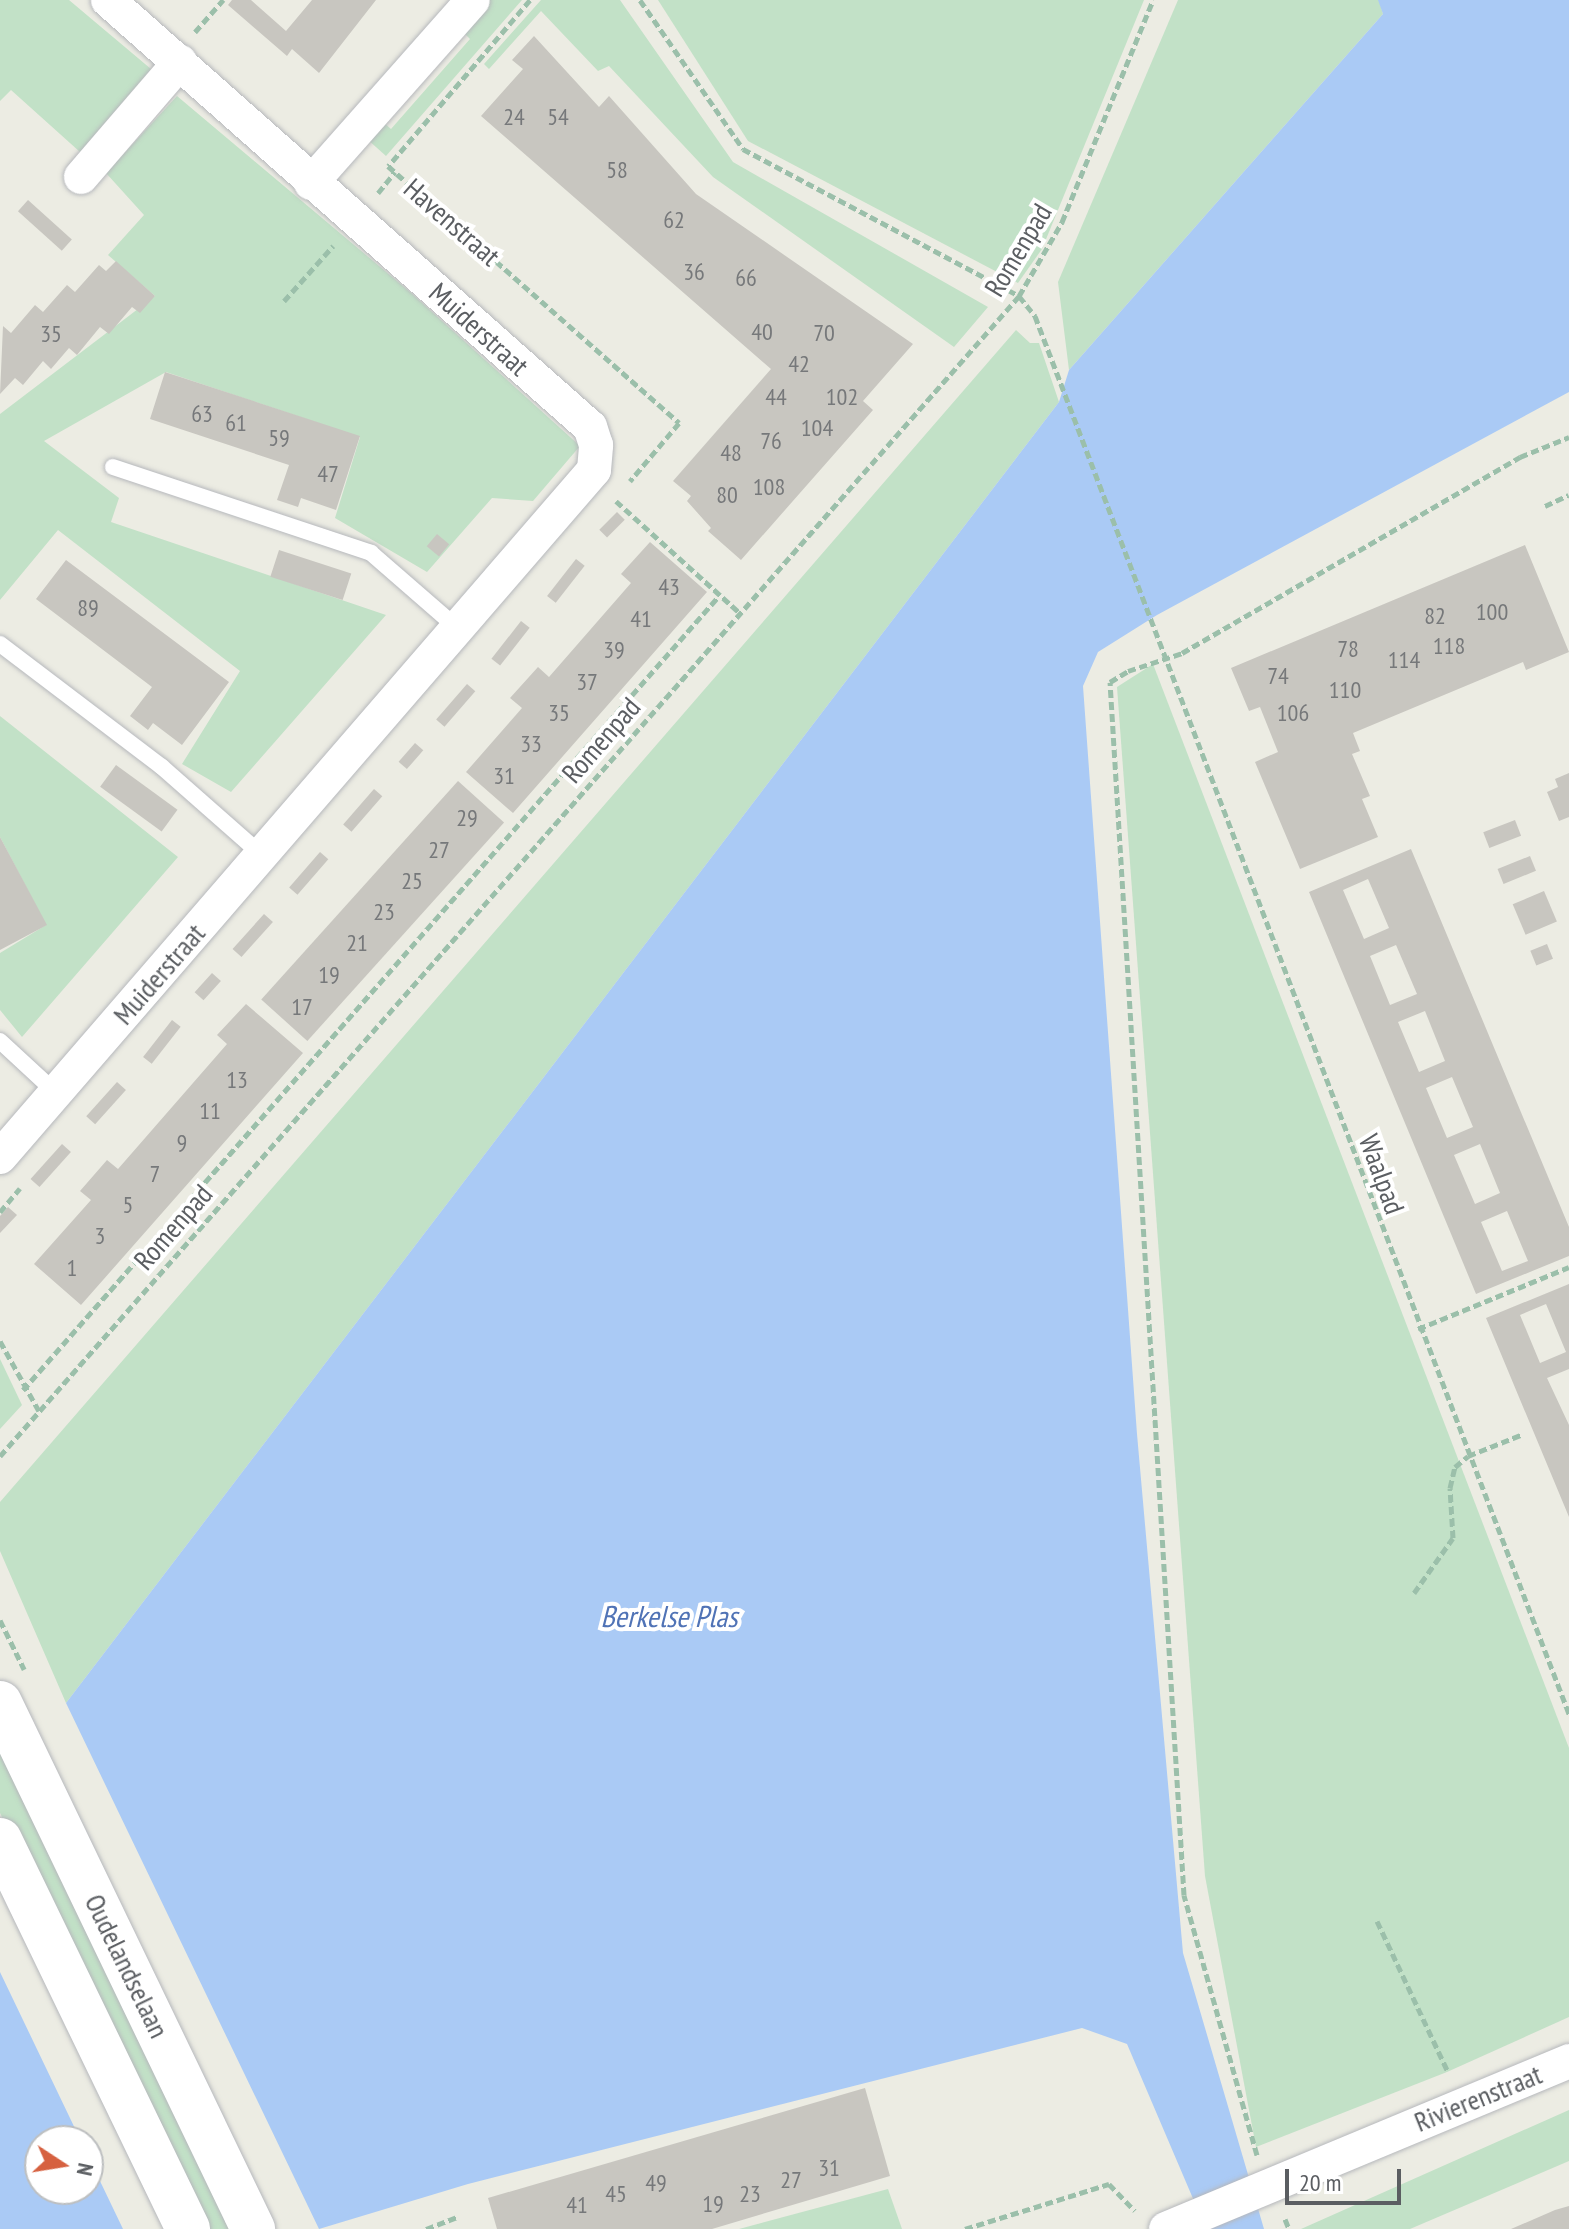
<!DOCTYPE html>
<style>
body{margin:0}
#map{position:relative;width:1569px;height:2229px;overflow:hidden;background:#ecece3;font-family:"PT Sans Narrow",sans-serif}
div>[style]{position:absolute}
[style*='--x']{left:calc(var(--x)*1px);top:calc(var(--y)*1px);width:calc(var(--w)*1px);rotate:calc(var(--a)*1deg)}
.green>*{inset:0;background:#c2e1c7}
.water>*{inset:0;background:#aacaf5}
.building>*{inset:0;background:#c8c6c0;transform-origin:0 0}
.path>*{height:5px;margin-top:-2.5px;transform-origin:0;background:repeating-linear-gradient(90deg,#9bbfaa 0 8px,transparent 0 12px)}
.roads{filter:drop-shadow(0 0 2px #b6b8bc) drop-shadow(0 0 2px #b6b8bc)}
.lane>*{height:16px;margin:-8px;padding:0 8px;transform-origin:8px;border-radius:8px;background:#fff}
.street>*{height:34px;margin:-17px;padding:0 17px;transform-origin:17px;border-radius:17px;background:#fff}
.secondary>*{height:44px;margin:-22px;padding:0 22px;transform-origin:22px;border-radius:22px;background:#fff}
span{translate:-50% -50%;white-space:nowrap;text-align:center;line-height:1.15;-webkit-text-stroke:8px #fff;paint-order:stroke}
.number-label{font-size:24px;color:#76787a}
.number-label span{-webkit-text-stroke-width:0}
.street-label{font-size:28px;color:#5b5e62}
.water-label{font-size:30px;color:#5073b6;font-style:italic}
.north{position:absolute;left:24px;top:2125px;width:80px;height:80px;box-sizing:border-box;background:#fff;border:2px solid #bdbfc0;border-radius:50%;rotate:102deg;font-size:22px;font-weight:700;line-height:32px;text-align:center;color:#5b5e62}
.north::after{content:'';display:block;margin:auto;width:28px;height:36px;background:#d66140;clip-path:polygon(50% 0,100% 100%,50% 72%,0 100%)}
.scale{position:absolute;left:1285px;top:2169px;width:116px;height:36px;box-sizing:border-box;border:4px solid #5b5e62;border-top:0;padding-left:10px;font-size:24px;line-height:28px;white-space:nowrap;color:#5b5e62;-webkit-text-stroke:6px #fff;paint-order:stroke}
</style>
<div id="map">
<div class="green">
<i style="clip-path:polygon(0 0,69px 0,151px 69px,80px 152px,11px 90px,0 101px)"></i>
<i style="clip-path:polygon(489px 0,522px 0,386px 156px,367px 139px,383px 122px,391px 129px,470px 39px,462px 31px)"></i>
<i style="clip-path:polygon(541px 0,620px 0,733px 162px,988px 307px,954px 347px,713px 177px,609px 66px,598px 71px,541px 11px,489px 69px,484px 64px)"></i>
<i style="clip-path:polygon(658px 0,1144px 0,1042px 249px,1018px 283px,748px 141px)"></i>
<i style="clip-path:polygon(1178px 0,1379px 0,1383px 14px,1069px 370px,1058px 282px)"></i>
<i style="clip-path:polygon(177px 96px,410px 292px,580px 446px,533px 501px,492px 498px,427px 572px,335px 518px,360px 437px,166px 372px,44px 441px,119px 498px,111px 522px,386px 615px,231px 792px,182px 764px,240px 671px,58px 530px,0 600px,0 414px,155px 296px,108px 255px,144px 215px,106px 173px)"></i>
<i style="clip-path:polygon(1016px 330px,1030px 343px,1039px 343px,1059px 402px,66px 1703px,0 1551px,0 1502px)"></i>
<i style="clip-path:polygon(1153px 664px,1569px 1748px,1569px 2017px,1447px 2072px,1256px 2147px,1205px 1876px,1117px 687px)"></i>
<i style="clip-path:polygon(0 716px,178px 857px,22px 1037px,0 1010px,0 953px,46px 925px,0 837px)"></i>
<i style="clip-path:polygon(0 1359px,22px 1405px,0 1429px)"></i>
<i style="clip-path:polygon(0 1750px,237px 2229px,199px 2229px,0 1813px)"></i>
<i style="clip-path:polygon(1569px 2110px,1569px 2161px,1410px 2229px,1301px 2229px)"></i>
<i style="clip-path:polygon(888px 2189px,902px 2229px,739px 2229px)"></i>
</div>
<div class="water">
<i style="clip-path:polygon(1378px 0,1569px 0,1569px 392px,1157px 615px,1098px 652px,1083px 686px,1137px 1434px,1183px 1953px,1264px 2229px,1206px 2229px,1127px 2044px,1082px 2028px,468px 2184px,319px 2229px,66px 1703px,1059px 402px,1069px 370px,1383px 14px)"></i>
<i style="clip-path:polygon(0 1972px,81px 2141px,40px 2141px,40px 2189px,88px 2189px,88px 2156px,123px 2229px,0 2229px)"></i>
</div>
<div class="building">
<i style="clip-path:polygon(232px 0,251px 0,286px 31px,312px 0,376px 0,319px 73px,292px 49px,287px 56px,228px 5px)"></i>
<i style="clip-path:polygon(534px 36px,599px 107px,609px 96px,696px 194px,913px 344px,863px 401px,873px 410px,741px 560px,708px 531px,711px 528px,687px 501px,691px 496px,673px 481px,771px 369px,481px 116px,523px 69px,512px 60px)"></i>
<i style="left:28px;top:200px;width:59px;height:15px;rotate:42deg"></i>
<i style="clip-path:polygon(116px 261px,155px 296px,140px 313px,132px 307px,109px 334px,100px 327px,77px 355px,69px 348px,51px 369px,43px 361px,23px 385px,15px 378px,0 394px,3px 326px,11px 333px,35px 305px,43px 312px,67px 285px,75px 292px,99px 265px,106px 271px)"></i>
<i style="clip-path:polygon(165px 372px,360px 436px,336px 510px,301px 498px,298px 507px,277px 500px,289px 465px,150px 419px)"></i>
<i style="left:617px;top:512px;width:11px;height:25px;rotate:45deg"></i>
<i style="left:437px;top:534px;width:16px;height:16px;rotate:40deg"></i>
<i style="clip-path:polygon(650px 542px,707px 592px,513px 813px,466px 772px,522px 708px,510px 698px,538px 667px,549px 677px,631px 583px,621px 574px)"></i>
<i style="clip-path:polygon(1525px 545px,1569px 652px,1526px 670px,1523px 662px,1353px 733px,1360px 751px,1352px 754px,1370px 796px,1362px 799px,1378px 837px,1300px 869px,1255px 762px,1278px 752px,1260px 707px,1249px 711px,1231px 668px)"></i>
<i style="left:279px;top:550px;width:76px;height:28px;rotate:18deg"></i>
<i style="left:576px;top:559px;width:11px;height:47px;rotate:38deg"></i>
<i style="clip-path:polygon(66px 560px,229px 682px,182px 745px,153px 723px,148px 730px,130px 716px,152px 687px,36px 599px)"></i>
<i style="left:521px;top:621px;width:11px;height:48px;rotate:38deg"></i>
<i style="left:467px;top:684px;width:11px;height:47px;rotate:41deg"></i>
<i style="left:415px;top:743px;width:11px;height:25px;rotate:41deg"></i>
<i style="left:116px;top:765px;width:76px;height:27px;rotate:36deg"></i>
<i style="clip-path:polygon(1569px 773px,1569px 817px,1559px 821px,1547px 792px,1558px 787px,1555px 779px)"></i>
<i style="left:458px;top:781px;width:62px;height:294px;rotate:42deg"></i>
<i style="left:374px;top:789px;width:11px;height:47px;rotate:41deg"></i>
<i style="left:1515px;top:820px;width:17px;height:34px;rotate:69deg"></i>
<i style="clip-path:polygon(0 837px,47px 925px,0 950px)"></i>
<i style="clip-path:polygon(evenodd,1411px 849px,1569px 1227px,1569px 1256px,1476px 1294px,1309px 892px,1411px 849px,1368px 879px,1389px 928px,1364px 939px,1343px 890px,1368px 879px,1411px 849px,1396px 945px,1417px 994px,1390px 1005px,1370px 956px,1396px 945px,1411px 849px,1425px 1011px,1445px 1061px,1419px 1072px,1398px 1022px,1425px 1011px,1411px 849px,1452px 1077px,1473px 1127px,1447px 1138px,1426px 1088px,1452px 1077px,1411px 849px,1480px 1144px,1500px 1193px,1475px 1204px,1454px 1155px,1480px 1144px,1411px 849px,1507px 1211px,1528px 1261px,1502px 1271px,1481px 1222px,1507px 1211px)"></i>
<i style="left:320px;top:852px;width:11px;height:47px;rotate:41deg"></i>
<i style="left:1530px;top:856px;width:16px;height:35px;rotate:68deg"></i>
<i style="left:1544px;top:891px;width:33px;height:34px;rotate:67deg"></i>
<i style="left:264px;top:914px;width:12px;height:47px;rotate:42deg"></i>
<i style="left:1547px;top:944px;width:16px;height:18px;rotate:68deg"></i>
<i style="left:212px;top:973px;width:12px;height:26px;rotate:42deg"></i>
<i style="clip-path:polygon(246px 1004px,303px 1053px,81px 1305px,34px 1264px,91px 1200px,80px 1191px,107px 1160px,118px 1169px,227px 1044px,217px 1035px)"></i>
<i style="left:172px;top:1020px;width:11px;height:47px;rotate:38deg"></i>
<i style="left:117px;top:1082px;width:12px;height:46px;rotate:42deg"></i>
<i style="left:62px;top:1144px;width:12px;height:47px;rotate:42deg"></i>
<i style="clip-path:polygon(8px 1207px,17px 1215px,0 1233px,0 1216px)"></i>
<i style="clip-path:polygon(evenodd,1569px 1284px,1569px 1369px,1547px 1378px,1569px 1425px,1569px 1517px,1486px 1318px,1569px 1284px,1546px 1304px,1566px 1352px,1540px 1363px,1520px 1315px,1546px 1304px)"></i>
<i style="clip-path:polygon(865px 2088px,890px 2176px,712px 2229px,497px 2229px,488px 2198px)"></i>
<i style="clip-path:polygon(1569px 2206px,1569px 2229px,1511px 2229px,1555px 2210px)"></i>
</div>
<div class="path">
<i style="--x:530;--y:0;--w:218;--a:130.5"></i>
<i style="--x:388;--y:166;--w:388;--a:41.4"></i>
<i style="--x:679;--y:423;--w:76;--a:130.2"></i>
<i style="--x:640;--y:0;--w:181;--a:55.3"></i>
<i style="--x:743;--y:149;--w:313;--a:28"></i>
<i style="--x:1019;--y:296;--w:26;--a:51"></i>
<i style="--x:1035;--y:316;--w:1497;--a:69.09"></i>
<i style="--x:195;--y:32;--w:43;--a:-48.8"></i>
<i style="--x:378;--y:193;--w:27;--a:-51"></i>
<i style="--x:284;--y:301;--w:74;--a:-48.3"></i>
<i style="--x:616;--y:501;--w:166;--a:42.1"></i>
<i style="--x:1545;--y:506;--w:26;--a:-25"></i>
<i style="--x:0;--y:1212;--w:31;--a:-50"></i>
<i style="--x:1418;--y:1329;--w:163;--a:-22.3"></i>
<i style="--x:0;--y:1341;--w:80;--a:60.9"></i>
<i style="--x:23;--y:1390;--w:1054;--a:-48.77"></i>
<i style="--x:0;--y:1456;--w:1544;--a:-48.7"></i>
<i style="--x:1019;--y:296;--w:86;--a:-59.8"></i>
<i style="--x:1062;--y:222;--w:240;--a:-67.7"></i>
<i style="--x:1414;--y:1593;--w:67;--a:-54.7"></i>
<i style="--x:1453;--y:1538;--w:50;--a:-93.4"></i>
<i style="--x:1450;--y:1488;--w:22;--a:-77"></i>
<i style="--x:1455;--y:1467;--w:17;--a:-40"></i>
<i style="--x:1468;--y:1456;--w:59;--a:-21.8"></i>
<i style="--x:0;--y:1620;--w:55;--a:63.9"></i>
<i style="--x:1377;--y:1921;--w:167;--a:64.8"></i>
<i style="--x:1257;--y:2155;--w:270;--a:-105.7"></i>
<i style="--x:1184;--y:1895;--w:1215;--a:-93.49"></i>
<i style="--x:1110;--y:682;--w:21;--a:-31"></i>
<i style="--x:1128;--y:671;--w:57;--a:-18.4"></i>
<i style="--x:1182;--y:653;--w:391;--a:-30.1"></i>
<i style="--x:1520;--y:457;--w:53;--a:-22.2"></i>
<i style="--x:1285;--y:2219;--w:11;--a:68"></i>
<i style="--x:426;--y:2229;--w:33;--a:-21"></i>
<i style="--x:965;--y:2229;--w:151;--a:-17.4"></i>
<i style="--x:1109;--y:2184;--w:37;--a:46"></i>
</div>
<div class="roads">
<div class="lane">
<i style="--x:113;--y:467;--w:272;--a:18.4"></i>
<i style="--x:371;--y:553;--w:113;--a:41"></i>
<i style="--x:0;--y:644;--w:203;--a:37.2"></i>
<i style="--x:162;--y:767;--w:135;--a:41.4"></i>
<i style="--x:0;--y:1041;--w:75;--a:42.8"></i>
</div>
<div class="street">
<i style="--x:81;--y:177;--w:152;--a:-49.3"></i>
<i style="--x:311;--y:183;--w:244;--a:-48.5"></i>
<i style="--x:0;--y:1157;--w:908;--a:-49.15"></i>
<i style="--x:594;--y:470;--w:25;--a:-85"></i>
<i style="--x:596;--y:445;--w:19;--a:-108"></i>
<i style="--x:590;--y:427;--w:644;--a:-138.46"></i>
<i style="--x:1166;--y:2229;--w:437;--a:-22.6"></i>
</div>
<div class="secondary">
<i style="--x:0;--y:1703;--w:584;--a:64.31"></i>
<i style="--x:0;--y:1840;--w:432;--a:64.2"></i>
</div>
</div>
<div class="number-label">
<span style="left:514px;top:117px">24</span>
<span style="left:558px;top:117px">54</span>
<span style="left:617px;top:170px">58</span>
<span style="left:674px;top:220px">62</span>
<span style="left:694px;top:272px">36</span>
<span style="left:746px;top:278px">66</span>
<span style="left:762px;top:332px">40</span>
<span style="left:824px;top:333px">70</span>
<span style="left:51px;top:334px">35</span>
<span style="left:799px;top:364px">42</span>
<span style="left:776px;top:397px">44</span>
<span style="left:842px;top:397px">102</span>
<span style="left:202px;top:414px">63</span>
<span style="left:236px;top:423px">61</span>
<span style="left:817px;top:428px">104</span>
<span style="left:279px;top:438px">59</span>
<span style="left:771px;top:441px">76</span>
<span style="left:731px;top:453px">48</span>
<span style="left:328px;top:474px">47</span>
<span style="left:769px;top:487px">108</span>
<span style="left:727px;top:495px">80</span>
<span style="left:669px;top:587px">43</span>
<span style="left:88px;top:608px">89</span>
<span style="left:1492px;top:612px">100</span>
<span style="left:1435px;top:616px">82</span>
<span style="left:641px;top:619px">41</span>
<span style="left:1449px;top:646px">118</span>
<span style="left:1348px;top:649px">78</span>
<span style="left:614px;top:650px">39</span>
<span style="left:1404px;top:660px">114</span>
<span style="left:1278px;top:676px">74</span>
<span style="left:587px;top:682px">37</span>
<span style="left:1345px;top:690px">110</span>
<span style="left:559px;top:713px">35</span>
<span style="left:1293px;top:713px">106</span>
<span style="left:531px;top:744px">33</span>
<span style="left:504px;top:776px">31</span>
<span style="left:467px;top:818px">29</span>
<span style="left:439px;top:850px">27</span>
<span style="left:412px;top:881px">25</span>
<span style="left:384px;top:912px">23</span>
<span style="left:357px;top:943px">21</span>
<span style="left:329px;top:975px">19</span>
<span style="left:302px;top:1007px">17</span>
<span style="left:237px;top:1080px">13</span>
<span style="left:210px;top:1111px">11</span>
<span style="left:182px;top:1143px">9</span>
<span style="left:155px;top:1174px">7</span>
<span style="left:128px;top:1205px">5</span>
<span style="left:100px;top:1236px">3</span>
<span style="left:72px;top:1268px">1</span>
<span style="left:829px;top:2168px">31</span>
<span style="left:791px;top:2180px">27</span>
<span style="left:656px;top:2183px">49</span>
<span style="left:616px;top:2194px">45</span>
<span style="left:750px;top:2194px">23</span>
<span style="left:713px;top:2204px">19</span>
<span style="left:577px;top:2205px">41</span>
</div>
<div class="street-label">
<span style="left:452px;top:222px;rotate:41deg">Havenstraat</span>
<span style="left:1018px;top:250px;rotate:-59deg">Romenpad</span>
<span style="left:479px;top:329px;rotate:42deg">Muiderstraat</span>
<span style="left:601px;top:740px;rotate:-49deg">Romenpad</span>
<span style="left:159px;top:974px;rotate:-49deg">Muiderstraat</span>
<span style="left:1382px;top:1174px;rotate:70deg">Waalpad</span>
<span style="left:173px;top:1227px;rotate:-49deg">Romenpad</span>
<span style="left:127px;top:1966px;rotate:64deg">Oudelandselaan</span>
<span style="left:1478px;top:2098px;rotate:-22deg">Rivierenstraat</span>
</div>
<div class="water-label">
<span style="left:669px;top:1616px">Berkelse Plas</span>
</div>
<div class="north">N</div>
<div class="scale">20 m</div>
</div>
